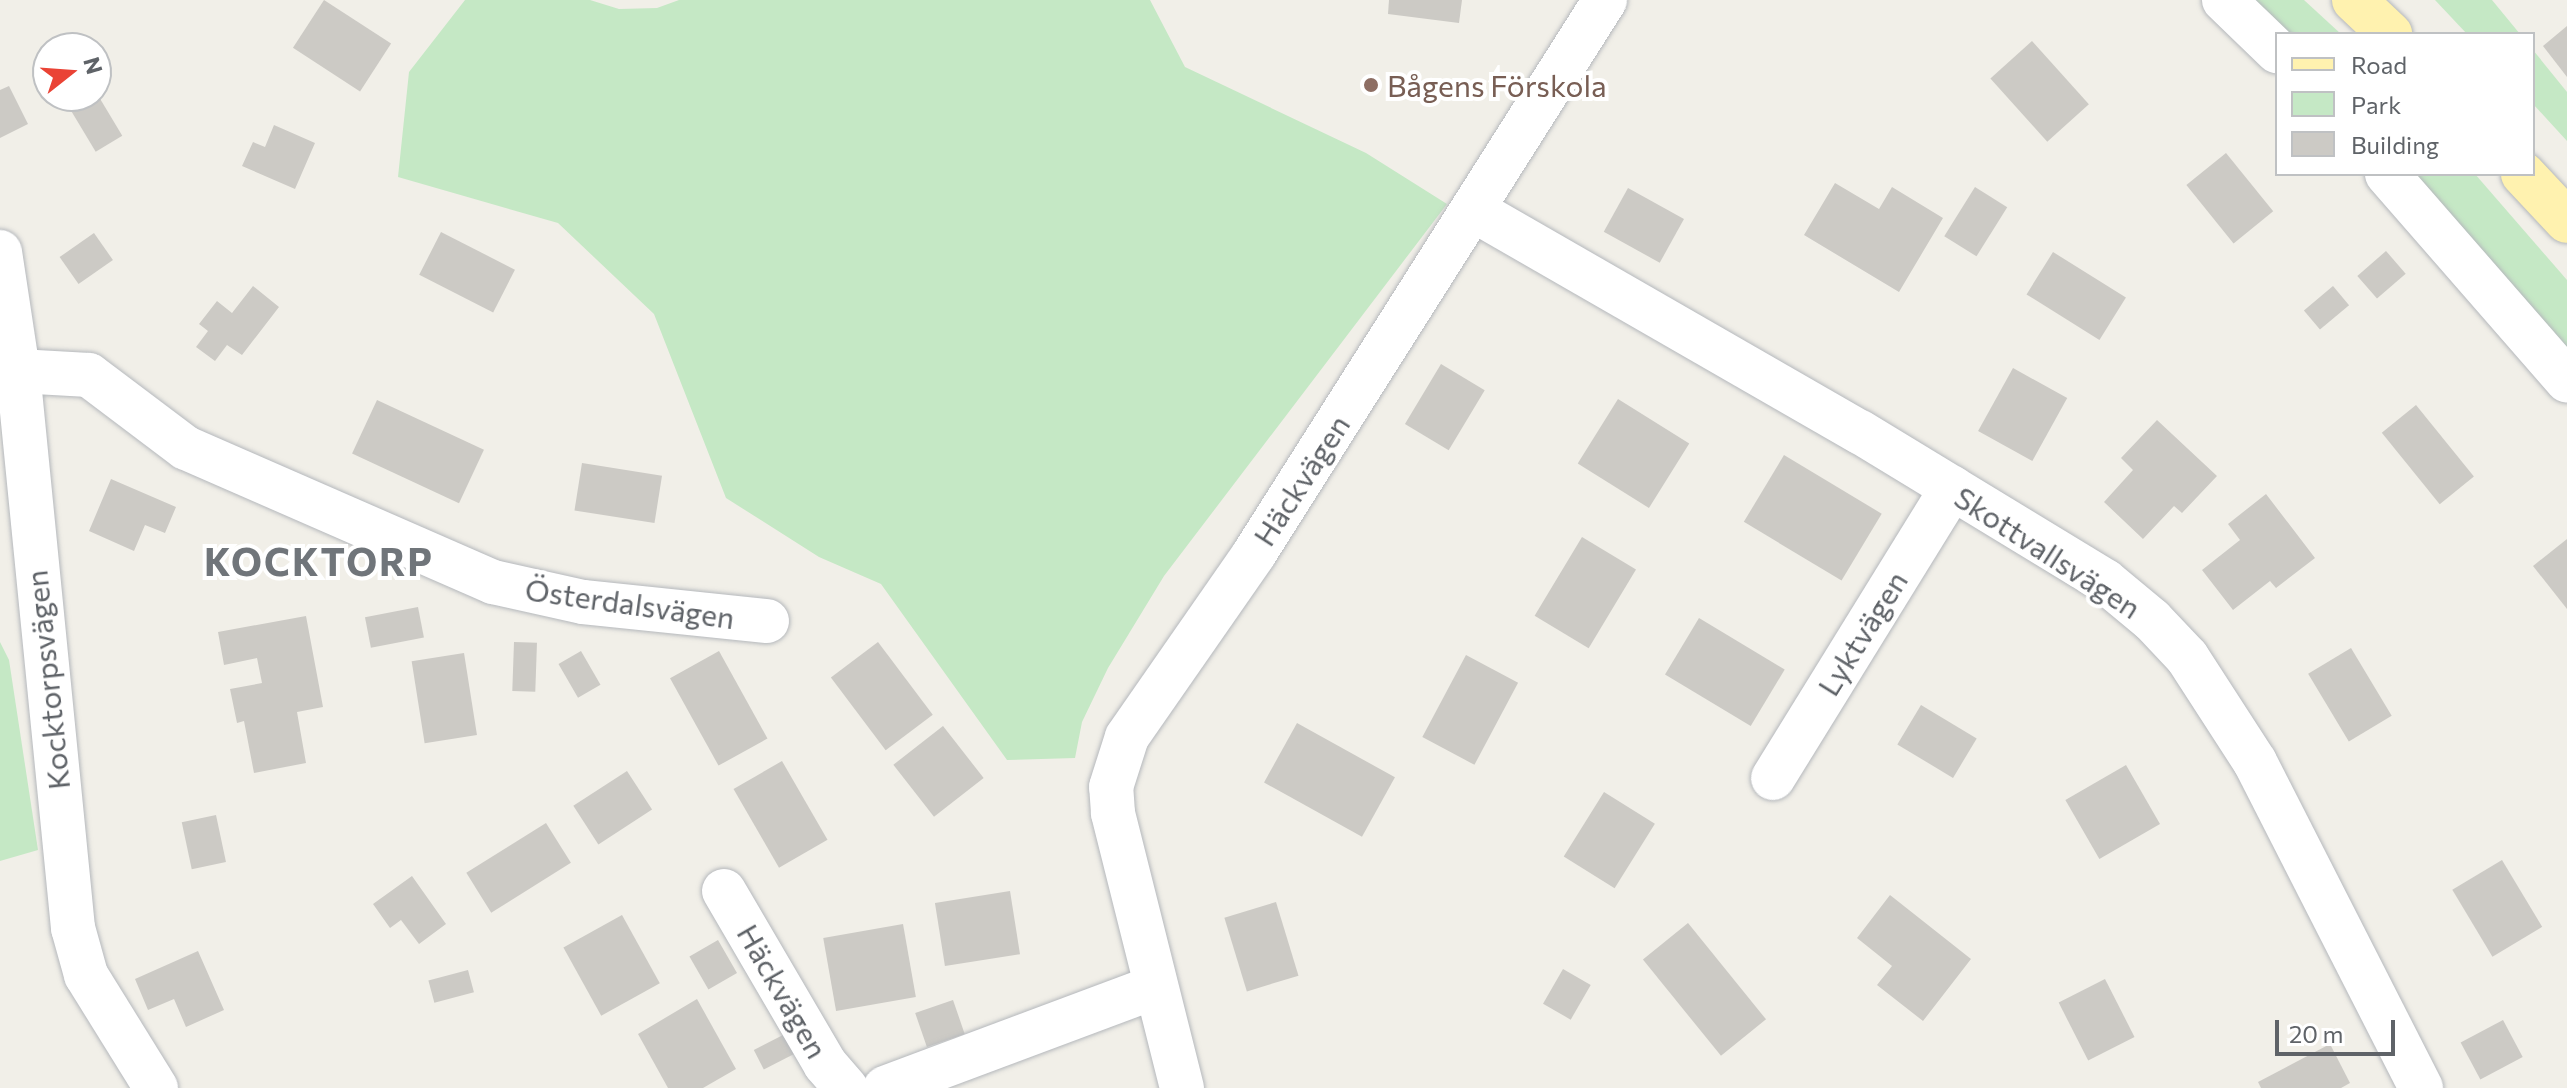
<!DOCTYPE html>
<meta charset="utf-8">
<style>
body{margin:0}
#map{position:relative;width:2567px;height:1088px;overflow:hidden;background:#f1efe8;font-family:Commissioner,sans-serif}
div>[style]{position:absolute}
[style*='--x']{left:calc(var(--x)*1px);top:calc(var(--y)*1px);width:calc(var(--w)*1px);rotate:calc(var(--a)*1deg)}
.green>*{inset:0;background:#c5e8c5}
.building>*{inset:0;background:#cccac5;transform-origin:0 0}
.roads{filter:drop-shadow(0 0 2px #b5b8bc) drop-shadow(0 0 2px #b5b8bc)}
.minor>*{height:44px;margin:-22px;padding:0 22px;transform-origin:22px;border-radius:22px;background:#fff}
.major>*{height:44px;margin:-22px;padding:0 22px;transform-origin:22px;border-radius:22px;background:#fff2af}
.dots>*{width:22px;height:22px;translate:-50% -50%;box-sizing:border-box;border:4px solid #fff;border-radius:50%}
span{translate:-50% -50%;white-space:nowrap;text-align:center;line-height:1.15;-webkit-text-stroke:8px #fff;paint-order:stroke}
.education-label{font-size:30px;color:#785e54}
.left{translate:0 -50%;text-align:left}
.street-label{font-size:30px;color:#5f6368}
.district-label{font-size:38px;color:#70757a;font-weight:700;letter-spacing:2px}
.legend{position:absolute;left:2275px;top:32px;width:260px;height:144px;box-sizing:border-box;background:#fff;border:2px solid #bfc1c3;margin:0;padding:10px 14px;list-style:none;font-size:24px;color:#5f6368}
.legend li{display:flex;align-items:center;gap:16px;height:40px}
.legend b{width:40px;border:2px solid #bfc1c3}
.north{position:absolute;left:32px;top:32px;width:80px;height:80px;box-sizing:border-box;background:#fff;border:2px solid #bfc1c3;border-radius:50%;rotate:73deg;font-size:22px;font-weight:700;line-height:32px;text-align:center;color:#5f6368}
.north::after{content:'';display:block;margin:auto;width:28px;height:36px;background:#ea4335;clip-path:polygon(50% 0,100% 100%,50% 72%,0 100%)}
.scale{position:absolute;left:2275px;top:1020px;width:120px;height:36px;box-sizing:border-box;border:4px solid #5f6368;border-top:0;padding-left:10px;font-size:24px;line-height:28px;white-space:nowrap;color:#5f6368;-webkit-text-stroke:6px #fff;paint-order:stroke}
</style>
<div id="map">
<div class="green">
<i style="clip-path:polygon(465px 0,590px 0,619px 9px,657px 8px,679px 0,1150px 0,1185px 67px,1366px 153px,1447px 204px,1164px 576px,1108px 668px,1082px 722px,1075px 758px,1007px 760px,881px 584px,819px 557px,726px 498px,654px 314px,558px 223px,398px 177px,409px 72px)"></i>
<i style="clip-path:polygon(2242px 0,2304px 0,2341px 34px,2277px 34px)"></i>
<i style="clip-path:polygon(2435px 0,2492px 0,2520px 34px,2467px 34px)"></i>
<i style="clip-path:polygon(2533px 50px,2567px 92px,2567px 141px,2533px 104px)"></i>
<i style="clip-path:polygon(2410px 174px,2475px 174px,2567px 280px,2567px 350px)"></i>
<i style="clip-path:polygon(0 642px,9px 660px,38px 850px,0 861px)"></i>
</div>
<div class="building">
<i style="left:324px;top:0;width:80px;height:57px;rotate:33deg"></i>
<i style="clip-path:polygon(1389px 0,1462px 0,1459px 23px,1388px 14px)"></i>
<i style="clip-path:polygon(2567px 26px,2567px 77px,2543px 46px)"></i>
<i style="left:2032px;top:41px;width:85px;height:56px;rotate:48deg"></i>
<i style="clip-path:polygon(9px 86px,28px 124px,0 138px,0 90px)"></i>
<i style="left:96px;top:92px;width:51px;height:31px;rotate:59deg"></i>
<i style="clip-path:polygon(274px 125px,315px 143px,295px 189px,242px 166px,253px 142px,265px 147px)"></i>
<i style="left:2226px;top:153px;width:75px;height:51px;rotate:51deg"></i>
<i style="clip-path:polygon(1835px 183px,1879px 209px,1892px 187px,1943px 218px,1899px 292px,1804px 235px)"></i>
<i style="left:1975px;top:187px;width:38px;height:58px;rotate:32deg"></i>
<i style="left:1628px;top:188px;width:64px;height:50px;rotate:29deg"></i>
<i style="left:441px;top:232px;width:83px;height:48px;rotate:27deg"></i>
<i style="left:94px;top:233px;width:33px;height:42px;rotate:55deg"></i>
<i style="left:2386px;top:251px;width:30px;height:38px;rotate:49deg"></i>
<i style="left:2053px;top:252px;width:86px;height:50px;rotate:32deg"></i>
<i style="clip-path:polygon(253px 286px,279px 307px,242px 355px,227px 345px,215px 361px,196px 347px,208px 331px,199px 324px,217px 301px,232px 313px)"></i>
<i style="left:2333px;top:286px;width:25px;height:38px;rotate:50deg"></i>
<i style="left:1441px;top:364px;width:51px;height:70px;rotate:31deg"></i>
<i style="left:2013px;top:368px;width:62px;height:72px;rotate:29deg"></i>
<i style="left:1618px;top:399px;width:84px;height:76px;rotate:32deg"></i>
<i style="left:377px;top:400px;width:118px;height:59px;rotate:25deg"></i>
<i style="left:2416px;top:405px;width:92px;height:44px;rotate:51deg"></i>
<i style="clip-path:polygon(2157px 420px,2217px 476px,2182px 513px,2174px 506px,2143px 539px,2104px 502px,2133px 470px,2121px 458px)"></i>
<i style="left:1784px;top:455px;width:114px;height:78px;rotate:31deg"></i>
<i style="left:582px;top:463px;width:81px;height:48px;rotate:9deg"></i>
<i style="clip-path:polygon(111px 479px,176px 507px,165px 533px,145px 525px,134px 551px,89px 531px)"></i>
<i style="clip-path:polygon(2266px 494px,2315px 558px,2276px 588px,2270px 581px,2233px 610px,2202px 570px,2240px 540px,2228px 524px)"></i>
<i style="left:1582px;top:537px;width:63px;height:92px;rotate:31deg"></i>
<i style="clip-path:polygon(2567px 539px,2567px 609px,2533px 566px)"></i>
<i style="left:418px;top:607px;width:31px;height:54px;rotate:79deg"></i>
<i style="clip-path:polygon(306px 616px,323px 707px,297px 712px,306px 763px,254px 773px,244px 721px,237px 723px,230px 689px,262px 683px,257px 658px,224px 665px,218px 632px)"></i>
<i style="left:1699px;top:618px;width:100px;height:66px;rotate:31deg"></i>
<i style="left:514px;top:642px;width:23px;height:49px;rotate:2deg"></i>
<i style="left:878px;top:642px;width:91px;height:59px;rotate:53deg"></i>
<i style="left:2351px;top:648px;width:79px;height:50px;rotate:59deg"></i>
<i style="left:581px;top:651px;width:39px;height:26px;rotate:60deg"></i>
<i style="left:719px;top:651px;width:100px;height:56px;rotate:61deg"></i>
<i style="left:464px;top:653px;width:83px;height:53px;rotate:81deg"></i>
<i style="left:1466px;top:655px;width:59px;height:93px;rotate:28deg"></i>
<i style="left:1921px;top:705px;width:65px;height:46px;rotate:31deg"></i>
<i style="left:1297px;top:723px;width:112px;height:68px;rotate:29deg"></i>
<i style="left:943px;top:726px;width:66px;height:63px;rotate:52deg"></i>
<i style="left:782px;top:761px;width:91px;height:56px;rotate:60deg"></i>
<i style="left:2126px;top:765px;width:68px;height:70px;rotate:60deg"></i>
<i style="left:627px;top:771px;width:46px;height:64px;rotate:57deg"></i>
<i style="left:1604px;top:792px;width:60px;height:76px;rotate:32deg"></i>
<i style="left:216px;top:815px;width:48px;height:35px;rotate:78deg"></i>
<i style="left:546px;top:823px;width:47px;height:94px;rotate:58deg"></i>
<i style="left:2502px;top:860px;width:78px;height:58px;rotate:59deg"></i>
<i style="clip-path:polygon(412px 876px,446px 924px,419px 944px,401px 920px,390px 928px,373px 904px)"></i>
<i style="left:1010px;top:891px;width:64px;height:76px;rotate:81deg"></i>
<i style="clip-path:polygon(1890px 895px,1971px 959px,1923px 1021px,1877px 985px,1892px 966px,1857px 938px)"></i>
<i style="left:1276px;top:902px;width:77px;height:54px;rotate:73deg"></i>
<i style="left:622px;top:915px;width:78px;height:67px;rotate:61deg"></i>
<i style="left:1688px;top:923px;width:124px;height:58px;rotate:51deg"></i>
<i style="left:903px;top:924px;width:74px;height:81px;rotate:80deg"></i>
<i style="left:718px;top:940px;width:38px;height:33px;rotate:60deg"></i>
<i style="clip-path:polygon(198px 951px,224px 1010px,186px 1027px,174px 999px,148px 1010px,135px 979px)"></i>
<i style="left:1563px;top:969px;width:32px;height:40px;rotate:30deg"></i>
<i style="left:468px;top:970px;width:23px;height:41px;rotate:75deg"></i>
<i style="left:2105px;top:979px;width:65px;height:52px;rotate:63deg"></i>
<i style="clip-path:polygon(697px 999px,736px 1069px,703px 1088px,668px 1088px,638px 1034px)"></i>
<i style="left:953px;top:1000px;width:36px;height:40px;rotate:71deg"></i>
<i style="left:2503px;top:1020px;width:42px;height:48px;rotate:62deg"></i>
<i style="left:785px;top:1034px;width:22px;height:35px;rotate:63deg"></i>
<i style="clip-path:polygon(2330px 1044px,2350px 1083px,2341px 1088px,2261px 1088px,2258px 1082px)"></i>
</div>
<div class="roads">
<div class="minor">
<i style="--x:2224;--y:0;--w:74;--a:43.9"></i>
<i style="--x:2387;--y:174;--w:274;--a:48.9"></i>
<i style="--x:1475;--y:211;--w:444;--a:29.9"></i>
<i style="--x:1860;--y:432;--w:287;--a:31.3"></i>
<i style="--x:2105;--y:581;--w:61;--a:39.7"></i>
<i style="--x:2152;--y:620;--w:51;--a:46.6"></i>
<i style="--x:2187;--y:657;--w:125;--a:57.1"></i>
<i style="--x:2255;--y:762;--w:366;--a:63"></i>
<i style="--x:0;--y:252;--w:120;--a:81.4"></i>
<i style="--x:18;--y:371;--w:560;--a:84.36"></i>
<i style="--x:73;--y:928;--w:49;--a:74.5"></i>
<i style="--x:86;--y:975;--w:133;--a:58.2"></i>
<i style="--x:18;--y:371;--w:71;--a:3.2"></i>
<i style="--x:89;--y:375;--w:121;--a:37"></i>
<i style="--x:186;--y:448;--w:335;--a:23.6"></i>
<i style="--x:493;--y:582;--w:92;--a:12.5"></i>
<i style="--x:583;--y:602;--w:185;--a:5.9"></i>
<i style="--x:1773;--y:778;--w:341;--a:-58.3"></i>
<i style="--x:724;--y:891;--w:200;--a:59.7"></i>
<i style="--x:825;--y:1064;--w:32;--a:49"></i>
<i style="--x:885;--y:1088;--w:288;--a:-20.5"></i>
<i style="--x:1182;--y:1088;--w:284;--a:-104.1"></i>
<i style="--x:1113;--y:813;--w:26;--a:-94"></i>
<i style="--x:1111;--y:787;--w:52;--a:-72.3"></i>
<i style="--x:1127;--y:737;--w:223;--a:-55.2"></i>
<i style="--x:1254;--y:554;--w:656;--a:-57.64"></i>
</div>
<div class="major">
<i style="--x:2354;--y:0;--w:50;--a:43.4"></i>
<i style="--x:2523;--y:174;--w:64;--a:46.9"></i>
</div>
</div>
<div class="dots">
<i style="left:1371px;top:85px;background:#8d6e63"></i>
</div>
<div class="education-label">
<span class="left" style="left:1387px;top:85px">Bågens Förskola</span>
</div>
<div class="street-label">
<span style="left:1301px;top:480px;rotate:-57deg">Häckvägen</span>
<span style="left:2048px;top:552px;rotate:33deg">Skottvallsvägen</span>
<span style="left:630px;top:603px;rotate:8deg">Österdalsvägen</span>
<span style="left:1862px;top:633px;rotate:-58deg">Lyktvägen</span>
<span style="left:47px;top:680px;rotate:-96deg">Kocktorpsvägen</span>
<span style="left:783px;top:991px;rotate:60deg">Häckvägen</span>
</div>
<div class="district-label">
<span style="left:319px;top:561px">KOCKTORP</span>
</div>
<ul class="legend">
<li><b style="height:10px;background:#fff2af"></b>Road</li>
<li><b style="height:22px;background:#c5e8c5"></b>Park</li>
<li><b style="height:22px;background:#cccac5"></b>Building</li>
</ul>
<div class="north">N</div>
<div class="scale">20 m</div>
</div>
